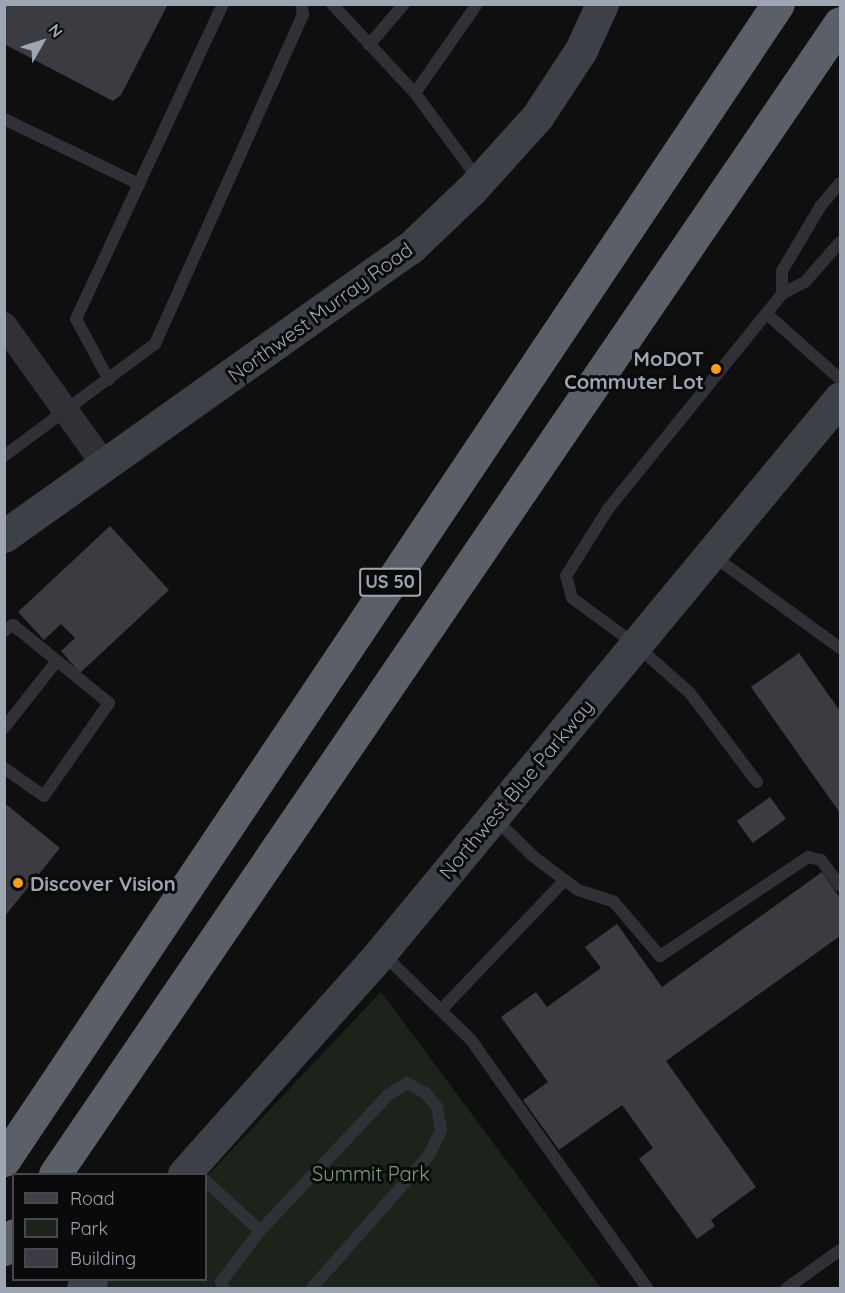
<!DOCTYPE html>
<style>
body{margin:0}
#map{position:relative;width:845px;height:1293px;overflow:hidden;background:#0f0f10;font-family:Quicksand,sans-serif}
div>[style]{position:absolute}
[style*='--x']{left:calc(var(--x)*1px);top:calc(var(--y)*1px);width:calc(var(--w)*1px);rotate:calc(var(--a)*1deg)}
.green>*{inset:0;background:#1b231b}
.building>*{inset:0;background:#3b3c41;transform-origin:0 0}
.lane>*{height:12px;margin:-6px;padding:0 6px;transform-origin:6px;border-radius:6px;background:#2f3136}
.street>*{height:26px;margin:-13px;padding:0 13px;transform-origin:13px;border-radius:13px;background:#2f3136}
.secondary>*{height:33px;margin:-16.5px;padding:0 16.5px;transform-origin:16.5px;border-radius:16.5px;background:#3d4046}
.highway>*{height:33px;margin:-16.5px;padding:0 16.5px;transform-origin:16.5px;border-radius:16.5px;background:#5b5f67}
.dots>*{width:16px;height:16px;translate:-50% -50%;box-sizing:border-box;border:3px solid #0a0a0b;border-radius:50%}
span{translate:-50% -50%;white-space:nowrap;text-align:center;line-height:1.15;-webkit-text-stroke:6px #0a0a0b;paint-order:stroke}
.shield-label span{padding:2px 4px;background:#0a0a0b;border:2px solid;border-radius:4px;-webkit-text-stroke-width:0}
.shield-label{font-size:18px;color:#9ea6b3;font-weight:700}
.street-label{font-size:20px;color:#9ea6b3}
.poi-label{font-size:20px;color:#9ea6b3;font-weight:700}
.right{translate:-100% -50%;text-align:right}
.left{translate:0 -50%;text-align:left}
.park-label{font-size:20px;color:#74a073}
.frame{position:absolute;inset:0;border:6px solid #9ea6b3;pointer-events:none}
.legend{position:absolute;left:12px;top:1173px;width:195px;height:108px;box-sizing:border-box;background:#0a0a0b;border:2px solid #45484e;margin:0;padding:8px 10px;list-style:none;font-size:18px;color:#9ea6b3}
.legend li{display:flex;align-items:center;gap:12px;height:30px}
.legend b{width:30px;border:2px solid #45484e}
.north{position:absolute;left:12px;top:12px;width:60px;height:60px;-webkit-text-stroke:4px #0a0a0b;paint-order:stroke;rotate:51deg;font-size:16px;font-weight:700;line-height:24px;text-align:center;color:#9ea6b3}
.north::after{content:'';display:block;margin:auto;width:21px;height:27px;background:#9ea6b3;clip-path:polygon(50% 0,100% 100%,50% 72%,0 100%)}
</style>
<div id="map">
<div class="green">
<i style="clip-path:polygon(381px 992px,601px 1288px,100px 1288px,109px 1280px,206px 1280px,206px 1177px)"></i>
</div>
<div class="building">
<i style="clip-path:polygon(4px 4px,168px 4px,121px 95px,113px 101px,4px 44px)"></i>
<i style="clip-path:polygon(110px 526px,169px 590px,80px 673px,61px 651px,75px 638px,61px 624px,44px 640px,18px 612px)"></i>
<i style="clip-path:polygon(799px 653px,840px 711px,840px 813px,751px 687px)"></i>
<i style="left:770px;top:797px;width:27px;height:41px;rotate:54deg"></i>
<i style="clip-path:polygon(7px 805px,60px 848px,4px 917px,4px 807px)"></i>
<i style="clip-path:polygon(822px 872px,840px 898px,840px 936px,666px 1061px,756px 1187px,711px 1220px,715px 1226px,697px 1239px,639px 1159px,653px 1148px,622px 1105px,559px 1150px,523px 1100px,548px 1082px,501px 1017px,536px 992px,547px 1007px,601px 968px,585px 947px,617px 924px,662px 987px)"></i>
</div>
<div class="lane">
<i style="--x:332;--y:4;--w:122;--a:47"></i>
<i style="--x:415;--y:93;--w:108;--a:53.7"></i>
<i style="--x:369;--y:45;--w:54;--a:-49.5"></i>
<i style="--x:415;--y:93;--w:108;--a:-55.1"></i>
<i style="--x:4;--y:119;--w:150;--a:25.7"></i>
<i style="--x:840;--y:183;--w:31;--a:130"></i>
<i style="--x:820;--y:207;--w:74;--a:120.7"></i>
<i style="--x:782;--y:271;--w:23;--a:90"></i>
<i style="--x:782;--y:294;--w:26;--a:-28"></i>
<i style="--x:805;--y:282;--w:53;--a:-48.8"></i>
<i style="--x:768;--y:315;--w:96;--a:41.6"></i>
<i style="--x:109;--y:380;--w:69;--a:-118.4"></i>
<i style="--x:76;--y:319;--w:348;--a:-65"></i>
<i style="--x:4;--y:456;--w:188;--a:-36.6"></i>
<i style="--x:155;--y:344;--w:362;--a:-65.8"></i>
<i style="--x:303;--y:14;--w:10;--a:-101"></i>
<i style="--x:712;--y:555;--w:158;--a:36"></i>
<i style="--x:4;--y:631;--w:11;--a:-34"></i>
<i style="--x:13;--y:625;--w:124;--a:39.1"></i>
<i style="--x:109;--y:703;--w:113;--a:125"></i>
<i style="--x:44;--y:796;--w:49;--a:-145"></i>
<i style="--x:4;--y:728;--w:84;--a:-51.8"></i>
<i style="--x:757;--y:782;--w:111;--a:-127"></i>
<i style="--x:690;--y:693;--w:72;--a:-138.4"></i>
<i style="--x:636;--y:645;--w:79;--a:-143.7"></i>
<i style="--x:572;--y:598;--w:23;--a:-105"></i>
<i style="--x:566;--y:576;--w:79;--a:-57.9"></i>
<i style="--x:608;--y:509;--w:277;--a:-51"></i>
<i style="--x:494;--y:818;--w:56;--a:44.3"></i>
<i style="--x:534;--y:857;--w:55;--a:36.9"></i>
<i style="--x:578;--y:890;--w:38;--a:18"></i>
<i style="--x:614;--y:902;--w:71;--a:49.6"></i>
<i style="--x:660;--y:956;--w:178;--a:-33.8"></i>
<i style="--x:808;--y:857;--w:13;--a:13"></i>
<i style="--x:821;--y:860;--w:32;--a:54"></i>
<i style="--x:382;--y:953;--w:124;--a:44.3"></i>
<i style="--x:471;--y:1040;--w:304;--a:54.6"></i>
<i style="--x:442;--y:1009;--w:178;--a:-46.4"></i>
<i style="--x:206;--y:1181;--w:74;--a:42.8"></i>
<i style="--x:224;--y:1288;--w:7;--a:-117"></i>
<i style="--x:221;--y:1282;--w:64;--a:-52.6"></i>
<i style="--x:260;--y:1231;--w:187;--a:-46.7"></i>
<i style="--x:388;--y:1095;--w:22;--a:-32"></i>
<i style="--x:407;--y:1083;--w:21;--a:29"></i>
<i style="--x:425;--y:1093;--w:18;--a:49"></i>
<i style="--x:437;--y:1107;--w:23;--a:80"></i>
<i style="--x:441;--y:1130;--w:26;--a:115"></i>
<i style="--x:430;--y:1154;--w:179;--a:131.4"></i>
<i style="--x:787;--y:1288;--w:65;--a:-35.6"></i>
</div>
<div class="street">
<i style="--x:4;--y:325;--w:171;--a:54.3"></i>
</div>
<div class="secondary">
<i style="--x:4;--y:536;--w:498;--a:-35.4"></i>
<i style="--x:410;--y:248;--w:84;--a:-43.6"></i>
<i style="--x:471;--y:190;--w:98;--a:-47.9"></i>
<i style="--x:537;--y:117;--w:80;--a:-56.7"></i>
<i style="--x:581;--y:50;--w:51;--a:-65.5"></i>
<i style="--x:184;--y:1174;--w:284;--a:-48.3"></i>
<i style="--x:373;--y:962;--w:732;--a:-50.37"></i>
<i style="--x:83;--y:1288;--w:11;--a:-45"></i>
</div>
<div class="highway">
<i style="--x:4;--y:1160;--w:1391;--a:-56.2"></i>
<i style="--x:55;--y:1174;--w:1393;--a:-55.71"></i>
<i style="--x:4;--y:1249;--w:17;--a:-54"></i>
</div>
<div class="dots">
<i style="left:716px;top:369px;background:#ff9c18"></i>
<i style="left:18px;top:883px;background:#ff9c18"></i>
</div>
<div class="shield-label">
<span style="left:390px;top:582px">US 50</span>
</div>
<div class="street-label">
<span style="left:320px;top:312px;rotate:-36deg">Northwest Murray Road</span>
<span style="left:516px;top:789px;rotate:-50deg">Northwest Blue Parkway</span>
</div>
<div class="poi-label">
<span class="right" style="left:704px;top:370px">MoDOT<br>Commuter Lot</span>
<span class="left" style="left:30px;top:883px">Discover Vision</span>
</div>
<div class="park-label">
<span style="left:371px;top:1173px">Summit Park</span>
</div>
<div class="frame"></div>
<ul class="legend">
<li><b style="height:8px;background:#3d4046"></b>Road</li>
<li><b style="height:16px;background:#1b231b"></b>Park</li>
<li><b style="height:16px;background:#3b3c41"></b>Building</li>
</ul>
<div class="north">N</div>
</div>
